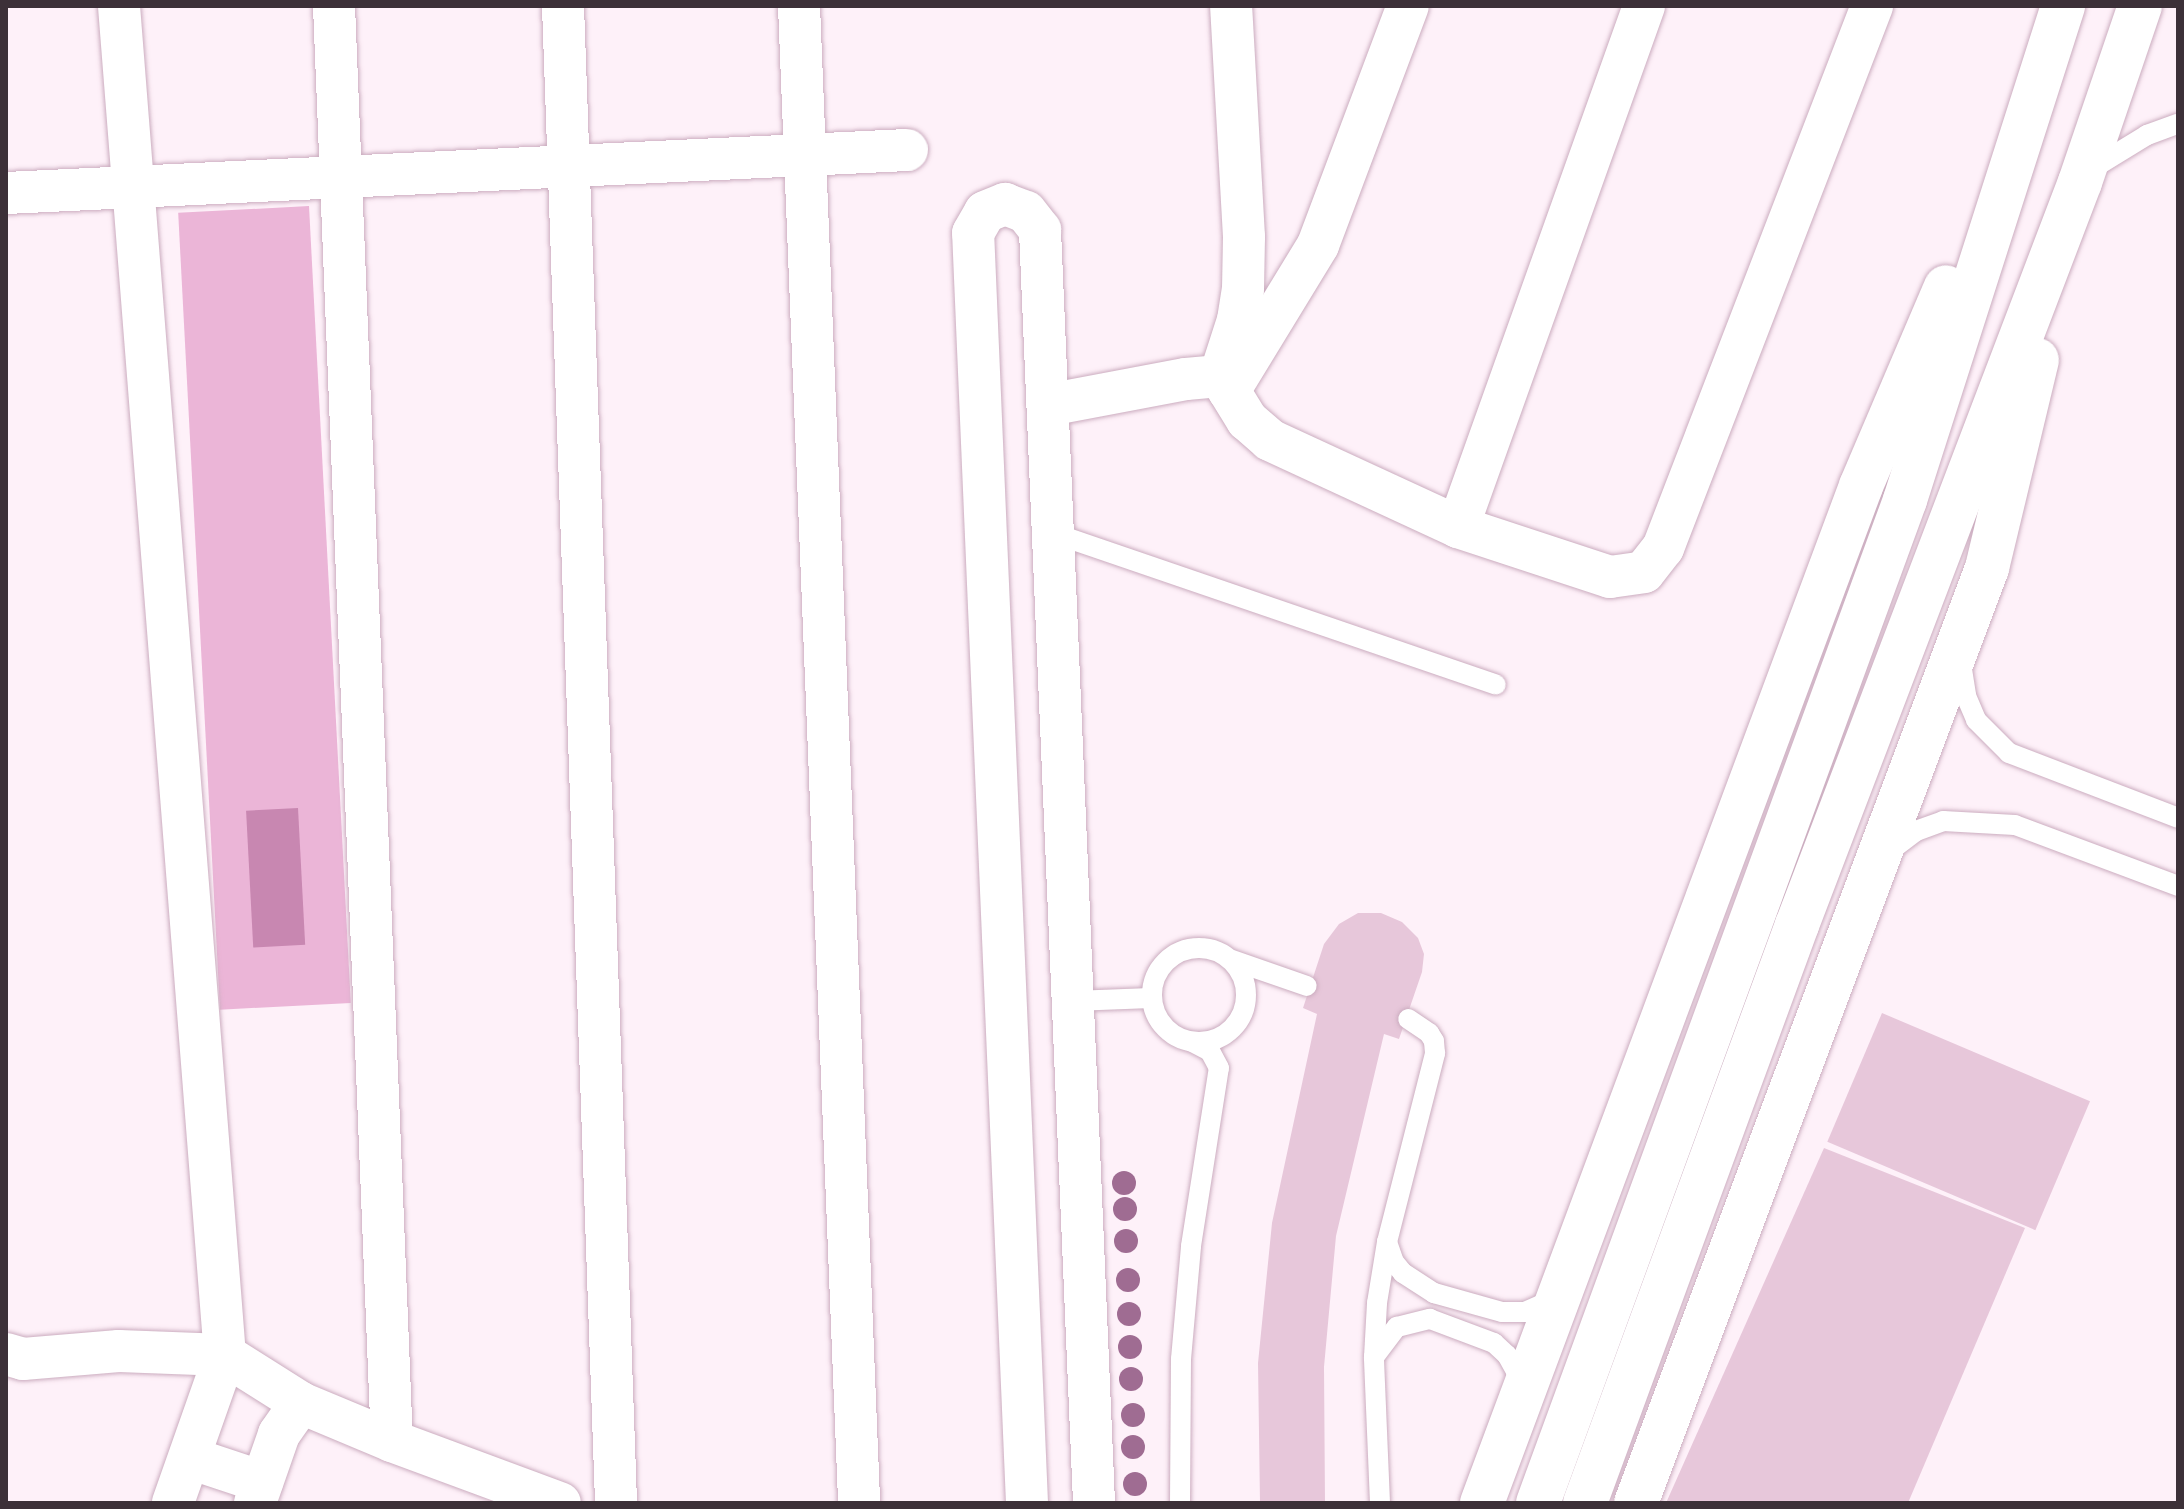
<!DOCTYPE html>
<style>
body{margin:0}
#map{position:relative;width:2184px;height:1509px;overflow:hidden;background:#fef1f9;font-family:"Asap Condensed",sans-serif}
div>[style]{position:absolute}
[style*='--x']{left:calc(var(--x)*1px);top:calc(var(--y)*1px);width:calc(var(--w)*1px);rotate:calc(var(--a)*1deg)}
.green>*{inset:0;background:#ebb5d7;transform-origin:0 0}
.water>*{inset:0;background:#c887b1;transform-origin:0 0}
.building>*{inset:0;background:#e7c7da;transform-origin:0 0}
.roads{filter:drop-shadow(0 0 2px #cbacbf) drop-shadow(0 0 2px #cbacbf)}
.lane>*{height:20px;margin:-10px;padding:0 10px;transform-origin:10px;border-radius:10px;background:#fff}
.lane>.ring{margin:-10px;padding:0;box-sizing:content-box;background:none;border:20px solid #fff;border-radius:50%}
.street>*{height:42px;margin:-21px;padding:0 21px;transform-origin:21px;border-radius:21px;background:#fff}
.primary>*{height:44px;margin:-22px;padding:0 22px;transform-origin:22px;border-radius:22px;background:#fff}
.trees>*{width:24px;height:24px;margin:-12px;border-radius:50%;background:#9f6c92}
span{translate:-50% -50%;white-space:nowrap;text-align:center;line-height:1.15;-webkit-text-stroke:7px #fef1f9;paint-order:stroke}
.frame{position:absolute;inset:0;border:8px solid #3c3038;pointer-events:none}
</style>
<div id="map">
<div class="green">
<i style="left:309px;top:206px;width:798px;height:131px;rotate:87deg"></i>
</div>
<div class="water">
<i style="left:298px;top:808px;width:137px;height:52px;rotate:87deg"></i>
</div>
<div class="building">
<i style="clip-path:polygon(1358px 913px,1381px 913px,1402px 922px,1418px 938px,1424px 954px,1422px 972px,1399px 1039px,1384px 1034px,1336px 1236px,1324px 1367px,1325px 1503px,1260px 1503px,1258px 1363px,1272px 1223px,1317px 1014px,1303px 1008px,1324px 944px,1339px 924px)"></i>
<i style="left:1882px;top:1013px;width:226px;height:140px;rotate:23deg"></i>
<i style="clip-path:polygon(1824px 1148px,2025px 1228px,1908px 1503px,1666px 1503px)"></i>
</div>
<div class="roads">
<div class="lane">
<i style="--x:2090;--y:170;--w:67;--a:-31.6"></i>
<i style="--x:2147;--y:135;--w:33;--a:-20"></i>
<i style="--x:1053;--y:533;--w:468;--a:18.9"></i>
<i style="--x:1961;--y:663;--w:33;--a:81"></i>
<i style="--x:1966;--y:696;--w:26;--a:67"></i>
<i style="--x:1976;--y:720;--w:47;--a:45"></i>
<i style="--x:2009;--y:753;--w:181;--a:21"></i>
<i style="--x:1891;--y:850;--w:31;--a:-37"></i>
<i style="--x:1916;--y:831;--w:29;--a:-20"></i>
<i style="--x:1943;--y:821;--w:72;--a:3.2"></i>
<i style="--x:2015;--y:825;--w:174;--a:20.5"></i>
<i class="ring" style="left:1152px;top:948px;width:74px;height:74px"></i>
<i style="--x:1232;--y:960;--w:79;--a:19.1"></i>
<i style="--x:1073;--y:1001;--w:78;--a:-2.2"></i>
<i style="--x:1387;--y:1242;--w:21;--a:71"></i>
<i style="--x:1394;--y:1262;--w:14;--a:51"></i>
<i style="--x:1403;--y:1273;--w:37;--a:33"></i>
<i style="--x:1434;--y:1293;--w:71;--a:15.6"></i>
<i style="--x:1502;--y:1312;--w:23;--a:0"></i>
<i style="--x:1525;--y:1312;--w:30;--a:-24"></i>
<i style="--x:1374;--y:1357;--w:38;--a:-53"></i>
<i style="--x:1397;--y:1327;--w:34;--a:-14"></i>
<i style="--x:1430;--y:1319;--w:68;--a:20.6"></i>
<i style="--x:1494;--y:1343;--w:18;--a:43"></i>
<i style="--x:1507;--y:1355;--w:18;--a:61"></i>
<i style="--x:1516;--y:1371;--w:14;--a:78"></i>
<i style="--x:1180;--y:1503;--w:144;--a:-89.6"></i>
<i style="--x:1181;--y:1359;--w:113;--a:-84.9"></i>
<i style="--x:1191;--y:1246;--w:180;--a:-81.1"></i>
<i style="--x:1219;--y:1068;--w:19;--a:-118"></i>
<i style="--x:1210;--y:1051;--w:20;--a:-153"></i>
<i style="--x:1380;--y:1503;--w:146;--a:-92.4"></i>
<i style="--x:1374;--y:1357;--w:54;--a:-86.8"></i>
<i style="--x:1377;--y:1303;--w:62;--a:-80.7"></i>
<i style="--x:1387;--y:1242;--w:195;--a:-75.7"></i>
<i style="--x:1435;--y:1053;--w:12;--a:-95"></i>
<i style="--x:1434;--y:1041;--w:9;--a:-122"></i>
<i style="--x:1429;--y:1033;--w:25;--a:-146"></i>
</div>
<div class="street">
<i style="--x:119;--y:6;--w:1353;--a:85.51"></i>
<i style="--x:225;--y:1355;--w:157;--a:109.4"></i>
<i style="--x:334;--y:6;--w:1436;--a:87.69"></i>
<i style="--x:563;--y:6;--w:1498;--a:87.97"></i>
<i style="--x:799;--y:6;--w:1498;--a:87.7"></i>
<i style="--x:6;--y:193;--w:902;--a:-2.73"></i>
<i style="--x:1220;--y:376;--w:59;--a:-72.2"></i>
<i style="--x:1238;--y:320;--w:31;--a:-81"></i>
<i style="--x:1243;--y:289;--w:52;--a:-88.9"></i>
<i style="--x:1244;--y:237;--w:231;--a:-93.2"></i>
<i style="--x:1229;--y:391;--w:171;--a:-58.6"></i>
<i style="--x:1318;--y:245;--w:255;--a:-69.4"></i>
<i style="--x:1048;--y:405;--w:140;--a:-10.7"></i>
<i style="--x:1186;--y:379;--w:34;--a:-5"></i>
<i style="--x:1220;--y:376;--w:52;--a:58.5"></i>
<i style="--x:1247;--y:420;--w:30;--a:41"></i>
<i style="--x:1270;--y:440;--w:207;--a:24.8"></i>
<i style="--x:1458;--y:527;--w:160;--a:18.2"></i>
<i style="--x:1610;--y:577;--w:34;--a:-8"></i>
<i style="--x:1644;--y:572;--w:31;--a:-52"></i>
<i style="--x:1663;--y:548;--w:581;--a:-68.91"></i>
<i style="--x:1458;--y:527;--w:553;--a:-70.35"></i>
<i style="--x:6;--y:1354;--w:18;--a:16"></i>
<i style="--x:23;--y:1359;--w:96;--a:-4.8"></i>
<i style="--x:119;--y:1351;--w:106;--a:2.2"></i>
<i style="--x:225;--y:1355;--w:90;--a:32.3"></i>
<i style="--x:301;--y:1403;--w:99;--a:22.7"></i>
<i style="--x:392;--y:1441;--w:179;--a:20.3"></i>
<i style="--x:190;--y:1458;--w:76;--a:18.4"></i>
<i style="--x:255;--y:1503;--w:73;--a:-70.8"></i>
<i style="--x:279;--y:1434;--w:38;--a:-55"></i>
<i style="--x:1027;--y:1503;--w:1271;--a:-92.43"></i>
<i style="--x:973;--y:233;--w:24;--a:-60"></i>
<i style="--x:985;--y:212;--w:22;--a:-22"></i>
<i style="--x:1005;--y:204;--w:22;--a:21"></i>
<i style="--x:1026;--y:212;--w:23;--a:52"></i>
<i style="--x:1040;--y:230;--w:1274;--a:87.57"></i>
</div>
<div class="primary">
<i style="--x:1482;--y:1503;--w:1085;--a:-69.56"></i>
<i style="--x:1861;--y:486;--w:216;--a:-66.9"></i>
<i style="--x:1538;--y:1503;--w:1068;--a:-69.9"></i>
<i style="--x:1905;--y:500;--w:519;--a:-72.26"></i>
<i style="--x:1585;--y:1503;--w:616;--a:-69.86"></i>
<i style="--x:1797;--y:925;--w:795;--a:-69.15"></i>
<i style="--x:2080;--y:182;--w:186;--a:-71.2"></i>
<i style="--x:1636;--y:1503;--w:999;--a:-69.42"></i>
<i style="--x:1987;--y:568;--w:214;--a:-76.5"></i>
</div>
</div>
<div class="trees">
<i style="left:1124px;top:1183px"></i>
<i style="left:1125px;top:1209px"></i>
<i style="left:1126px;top:1241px"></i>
<i style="left:1128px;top:1280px"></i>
<i style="left:1129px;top:1314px"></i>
<i style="left:1130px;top:1347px"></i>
<i style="left:1131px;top:1379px"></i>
<i style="left:1133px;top:1415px"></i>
<i style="left:1133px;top:1447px"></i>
<i style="left:1135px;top:1484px"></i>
</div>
<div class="frame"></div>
</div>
